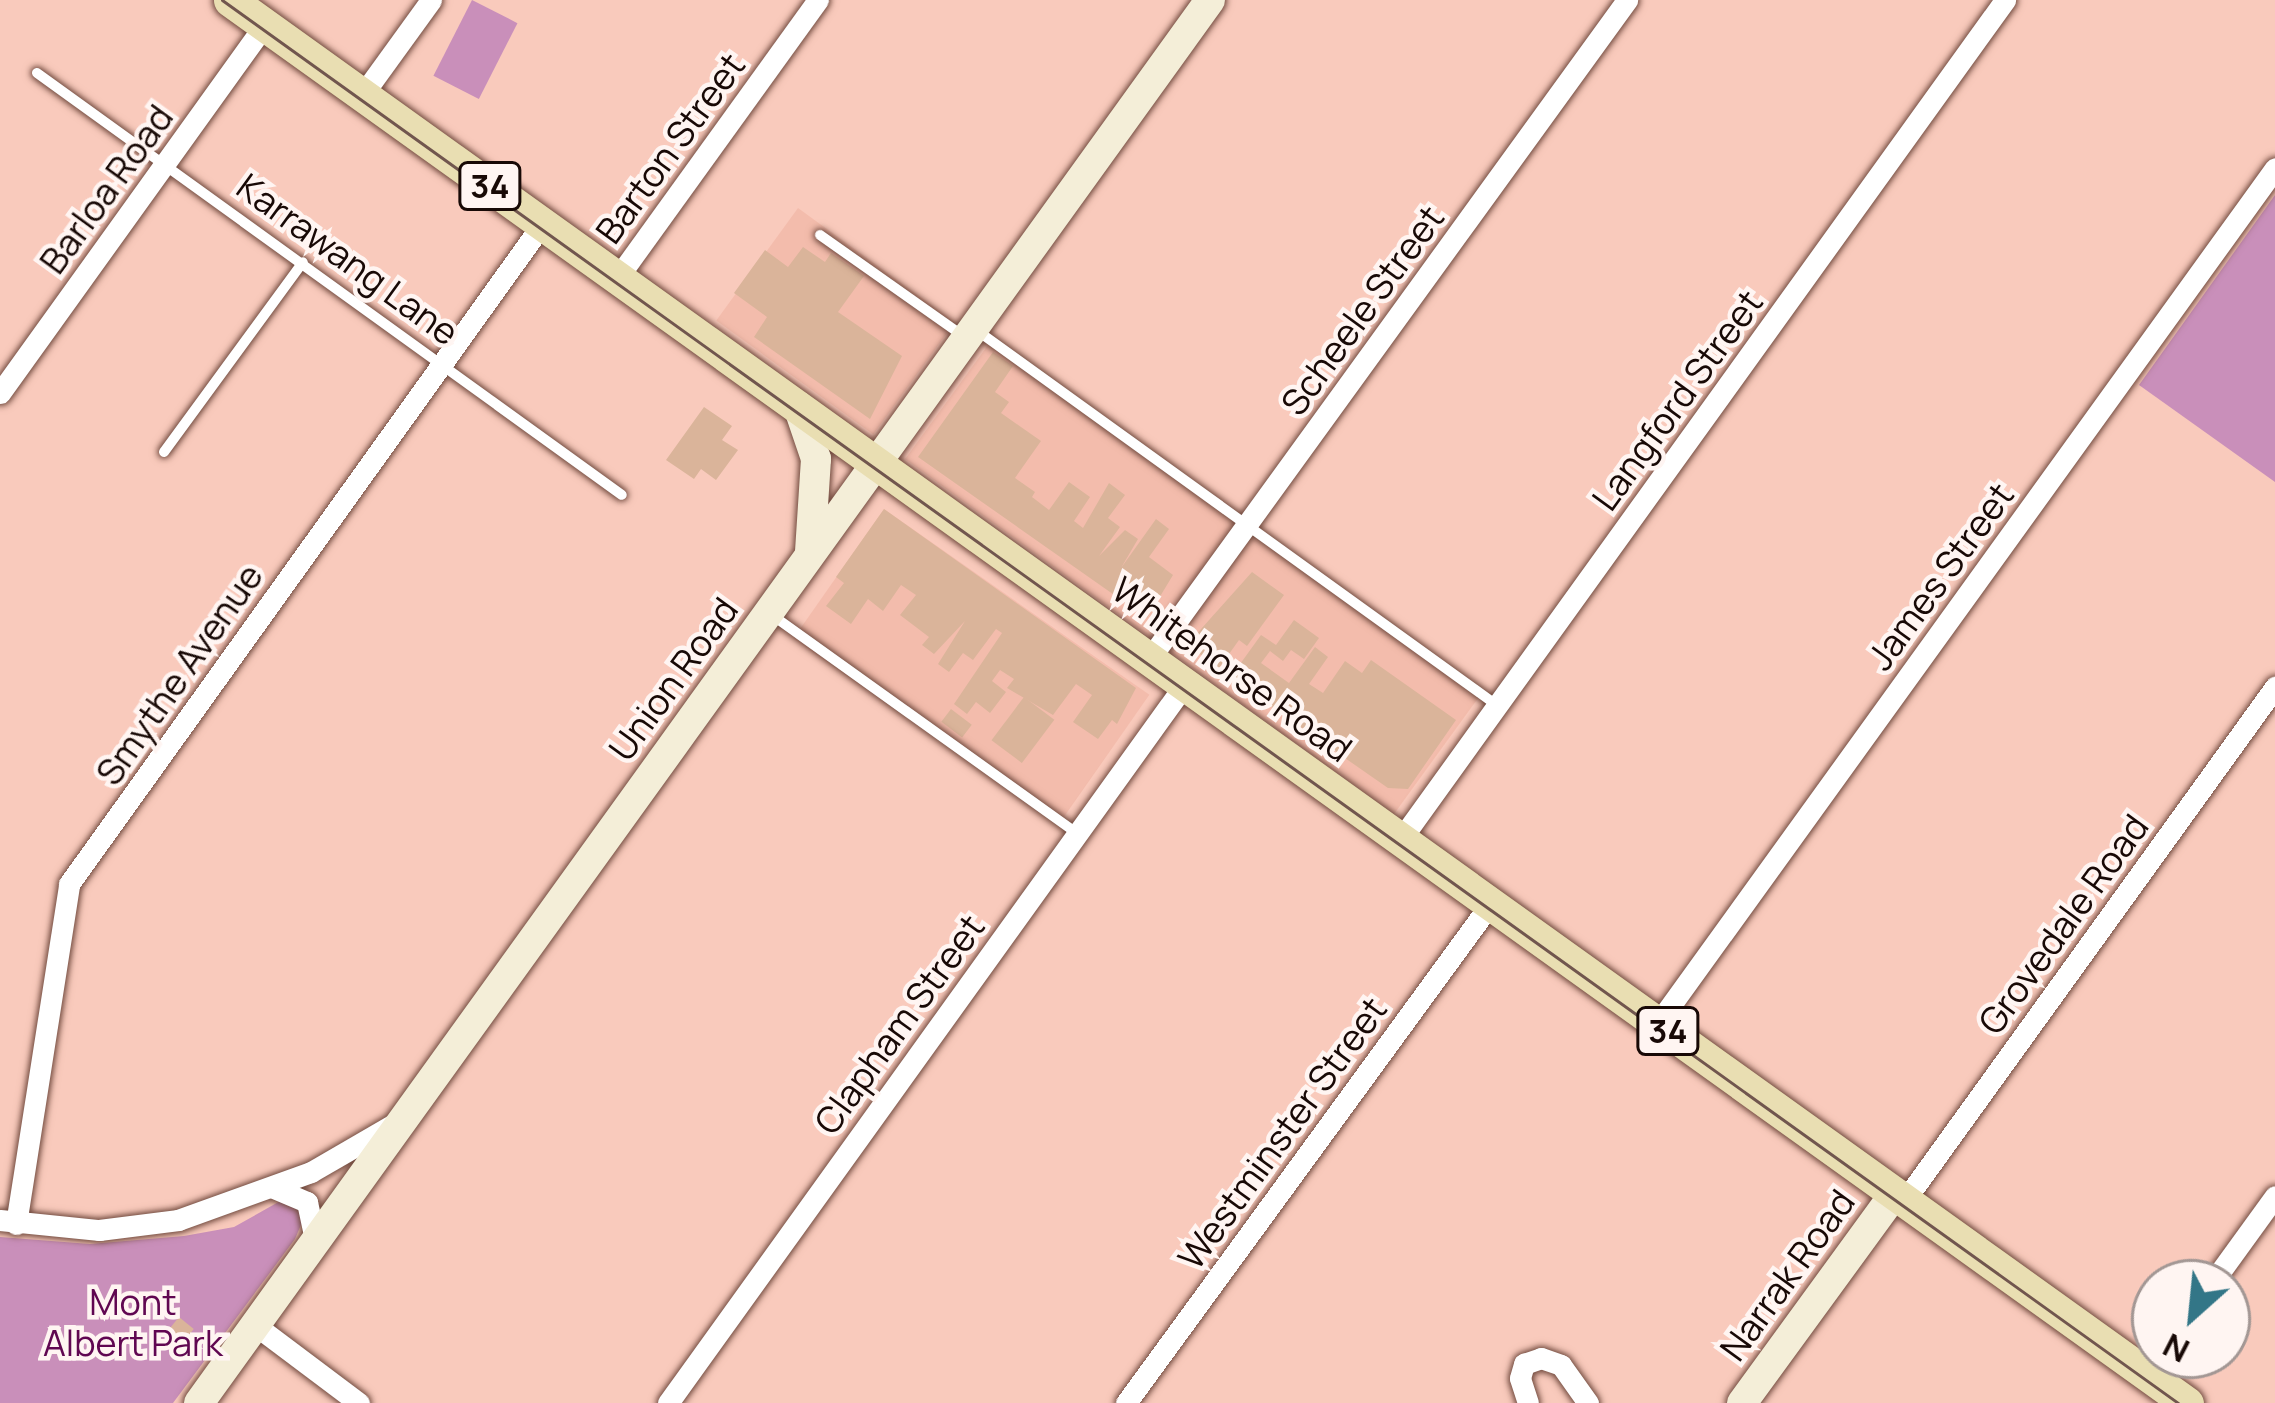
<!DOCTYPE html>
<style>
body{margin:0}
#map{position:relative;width:2275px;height:1403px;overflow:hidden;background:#f9cabc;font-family:Manrope,sans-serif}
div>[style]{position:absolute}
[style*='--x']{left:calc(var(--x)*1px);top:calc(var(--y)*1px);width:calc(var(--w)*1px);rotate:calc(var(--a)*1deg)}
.built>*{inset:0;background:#f3bcac;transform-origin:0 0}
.green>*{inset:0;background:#c98fba;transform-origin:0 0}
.building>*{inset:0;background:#dab49a;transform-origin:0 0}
.roads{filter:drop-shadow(0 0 3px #724b3f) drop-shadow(0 0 3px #724b3f)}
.lane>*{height:10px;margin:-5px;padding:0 5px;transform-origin:5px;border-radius:5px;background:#fff}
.street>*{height:21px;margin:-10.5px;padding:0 10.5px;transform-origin:10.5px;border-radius:10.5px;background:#fff}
.secondary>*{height:30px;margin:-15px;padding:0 15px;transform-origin:15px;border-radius:15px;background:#f4eed8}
.primary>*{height:33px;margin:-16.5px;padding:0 16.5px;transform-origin:16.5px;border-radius:16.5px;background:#e9deb2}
.tram>*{height:3px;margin:-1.5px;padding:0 1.5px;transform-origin:1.5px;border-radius:1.5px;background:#71564e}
span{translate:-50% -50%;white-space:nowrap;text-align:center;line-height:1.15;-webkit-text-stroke:9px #fff5f2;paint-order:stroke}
.shield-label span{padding:3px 9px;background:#fff5f2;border:3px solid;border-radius:9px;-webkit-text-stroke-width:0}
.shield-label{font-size:33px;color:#180906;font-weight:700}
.street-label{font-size:36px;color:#180906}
.park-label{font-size:36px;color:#600751}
.north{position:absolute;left:2131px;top:1259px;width:120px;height:120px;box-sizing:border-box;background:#fff5f2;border:3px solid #a39794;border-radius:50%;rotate:207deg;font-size:33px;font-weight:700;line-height:48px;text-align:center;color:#180906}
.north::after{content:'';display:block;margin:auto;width:42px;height:54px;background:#337687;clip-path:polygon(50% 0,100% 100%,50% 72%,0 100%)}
</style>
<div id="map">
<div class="built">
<i style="left:798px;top:208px;width:194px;height:139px;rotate:36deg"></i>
<i style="left:991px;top:341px;width:604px;height:146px;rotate:36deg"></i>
<i style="left:884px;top:509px;width:324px;height:158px;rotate:35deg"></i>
</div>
<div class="green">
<i style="left:472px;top:0;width:51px;height:85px;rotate:27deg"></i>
<i style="clip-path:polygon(2275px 195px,2275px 482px,2139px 385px)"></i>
<i style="clip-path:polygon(282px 1200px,306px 1213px,295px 1239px,173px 1403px,0 1403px,0 1237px,90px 1244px,184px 1236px,234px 1227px)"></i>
</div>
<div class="building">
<i style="clip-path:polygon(803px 247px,825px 262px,831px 253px,864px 276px,838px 312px,902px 356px,870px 419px,754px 337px,767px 317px,734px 293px,765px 250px,788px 267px)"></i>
<i style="clip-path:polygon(993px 352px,1013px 366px,995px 392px,1009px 402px,1001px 413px,1041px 441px,1015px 478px,1035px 492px,1032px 497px,1049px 510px,1069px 482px,1090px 497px,1074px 521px,1083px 528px,1109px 483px,1125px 495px,1108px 518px,1120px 527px,1099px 556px,1125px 530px,1138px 539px,1121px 568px,1156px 519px,1169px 529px,1149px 557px,1173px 575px,1147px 618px,918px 457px)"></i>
<i style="clip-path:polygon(704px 407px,732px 426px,722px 440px,738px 450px,716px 480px,701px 469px,694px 479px,666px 460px)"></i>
<i style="clip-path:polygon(884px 509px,1136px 688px,1117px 724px,1112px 720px,1098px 739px,1073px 722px,1092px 695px,1076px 684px,1053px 715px,1007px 688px,1014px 679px,1000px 670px,992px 681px,1006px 692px,990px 713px,976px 702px,967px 714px,954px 704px,1002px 633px,996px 629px,973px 660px,963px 653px,949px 672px,938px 664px,965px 621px,934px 654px,922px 645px,929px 637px,900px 615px,916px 595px,901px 585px,883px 611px,868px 599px,851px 624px,826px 606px,844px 583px,836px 577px)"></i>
<i style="clip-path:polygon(1252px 572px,1284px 595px,1247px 646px,1239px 640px,1219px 668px,1194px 650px,1193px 638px)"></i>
<i style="clip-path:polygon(1294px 620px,1319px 638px,1304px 659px,1291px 650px,1283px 661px,1270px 651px,1261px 663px,1289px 683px,1315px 647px,1328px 657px,1309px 684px,1323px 693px,1345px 661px,1362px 673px,1371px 660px,1456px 720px,1408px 789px,1388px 788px,1230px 678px,1261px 635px,1276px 645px)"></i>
<i style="left:1024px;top:697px;width:38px;height:54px;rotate:37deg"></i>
<i style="left:951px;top:709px;width:26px;height:16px;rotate:37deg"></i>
<i style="left:179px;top:1317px;width:19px;height:20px;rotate:39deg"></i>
</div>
<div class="roads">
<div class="lane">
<i style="--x:37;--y:73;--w:721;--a:35.81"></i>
<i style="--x:820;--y:235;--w:175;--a:35.2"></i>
<i style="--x:975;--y:329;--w:645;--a:35.79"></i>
<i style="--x:164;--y:452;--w:235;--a:-53.8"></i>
<i style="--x:772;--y:615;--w:375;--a:35.6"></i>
</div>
<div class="street">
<i style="--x:363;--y:94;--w:116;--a:-54.1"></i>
<i style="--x:618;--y:277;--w:342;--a:-54.2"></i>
<i style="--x:0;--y:393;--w:454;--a:-54.3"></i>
<i style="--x:1150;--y:658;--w:813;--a:-54.06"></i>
<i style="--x:1401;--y:839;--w:1034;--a:-54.25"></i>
<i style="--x:1658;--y:1023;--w:1054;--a:-54.18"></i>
<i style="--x:274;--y:1188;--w:36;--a:23"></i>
<i style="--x:307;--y:1202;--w:40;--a:78"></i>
<i style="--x:1905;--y:1200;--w:633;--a:-54.2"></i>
<i style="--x:0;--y:1220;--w:100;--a:5.8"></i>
<i style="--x:99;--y:1230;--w:80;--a:-7.2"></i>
<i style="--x:178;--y:1220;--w:141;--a:-19.8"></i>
<i style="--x:311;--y:1172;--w:94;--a:-30.1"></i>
<i style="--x:16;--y:1224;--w:344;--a:-81.1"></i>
<i style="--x:69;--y:884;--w:813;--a:-54.36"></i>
<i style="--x:2212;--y:1283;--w:107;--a:-54.1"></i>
<i style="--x:255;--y:1325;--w:130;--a:36.9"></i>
<i style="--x:668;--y:1403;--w:886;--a:-54.28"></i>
<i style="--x:1126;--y:1403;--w:619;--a:-53.87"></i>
<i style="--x:1528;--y:1403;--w:26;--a:-108"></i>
<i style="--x:1520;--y:1378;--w:15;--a:-74"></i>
<i style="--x:1524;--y:1364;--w:18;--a:-19"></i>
<i style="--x:1541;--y:1358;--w:21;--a:19"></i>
<i style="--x:1561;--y:1365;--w:47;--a:54.6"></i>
</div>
<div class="secondary">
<i style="--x:798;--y:406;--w:56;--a:71.2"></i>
<i style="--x:816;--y:459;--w:94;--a:93.7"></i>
<i style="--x:199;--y:1403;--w:1729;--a:-54.22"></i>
<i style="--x:1742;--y:1403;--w:260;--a:-53.9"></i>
</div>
<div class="primary">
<i style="--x:230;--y:0;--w:2408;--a:35.64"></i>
</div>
</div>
<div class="tram">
<i style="--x:222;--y:0;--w:2407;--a:35.65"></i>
</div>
<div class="shield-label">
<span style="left:490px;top:186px">34</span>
<span style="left:1668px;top:1031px">34</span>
</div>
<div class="street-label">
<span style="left:670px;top:148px;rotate:-54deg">Barton Street</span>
<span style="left:106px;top:189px;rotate:-54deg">Barloa Road</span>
<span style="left:348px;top:259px;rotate:36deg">Karrawang Lane</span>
<span style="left:1362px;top:310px;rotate:-54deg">Scheele Street</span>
<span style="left:1677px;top:400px;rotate:-54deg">Langford Street</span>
<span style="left:1940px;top:576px;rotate:-54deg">James Street</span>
<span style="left:1232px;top:669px;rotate:36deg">Whitehorse Road</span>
<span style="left:179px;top:674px;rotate:-55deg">Smythe Avenue</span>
<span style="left:673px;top:679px;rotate:-54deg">Union Road</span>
<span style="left:2063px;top:924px;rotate:-54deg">Grovedale Road</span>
<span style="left:899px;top:1024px;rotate:-54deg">Clapham Street</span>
<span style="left:1282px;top:1133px;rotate:-54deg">Westminster Street</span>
<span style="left:1787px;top:1275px;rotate:-54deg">Narrak Road</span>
</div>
<div class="park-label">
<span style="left:133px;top:1322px">Mont<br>Albert Park</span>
</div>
<div class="north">N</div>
</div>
